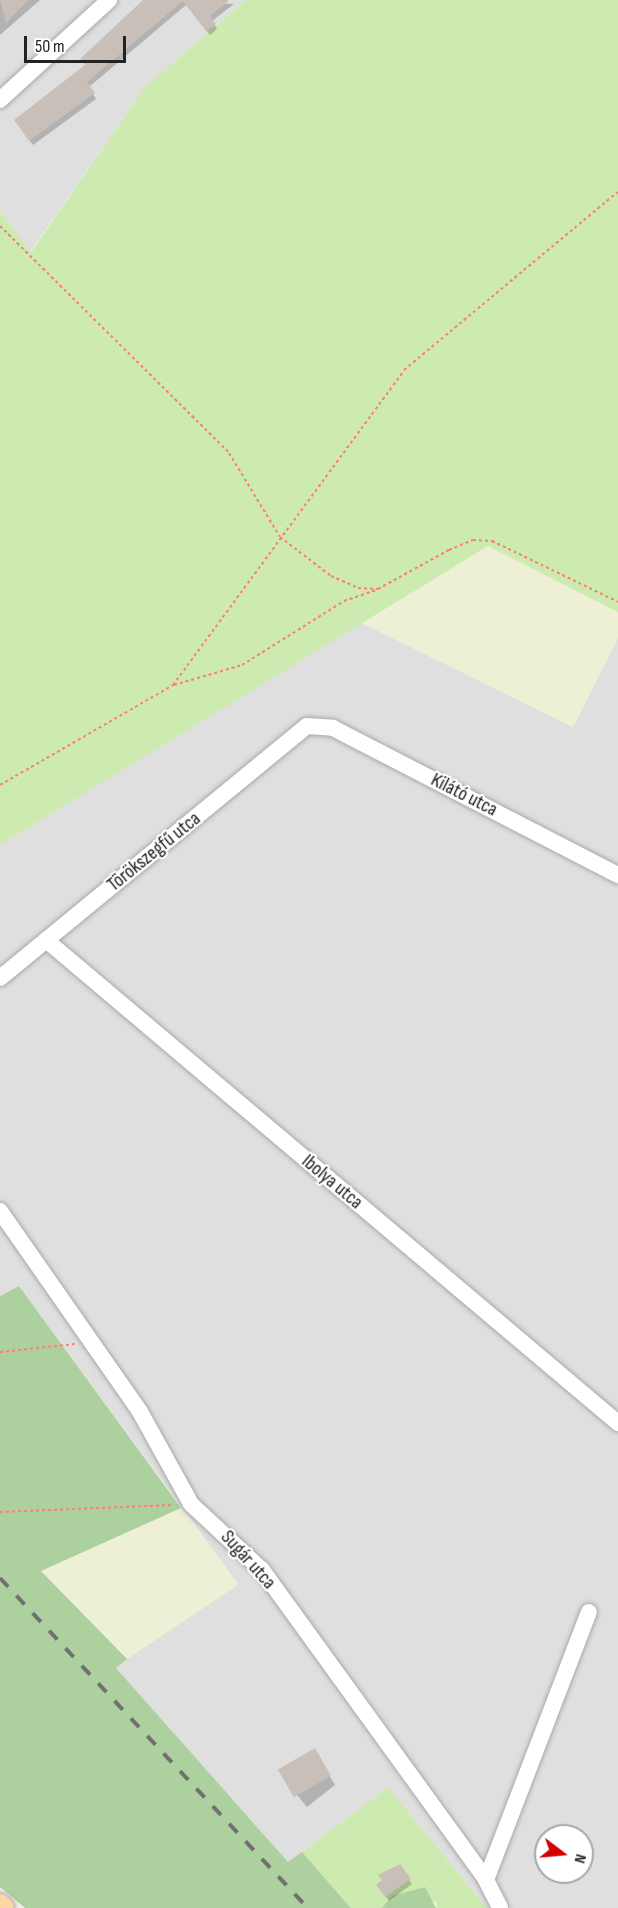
<!DOCTYPE html>
<meta charset="utf-8">
<style>
body{margin:0}
#map{position:relative;width:618px;height:1908px;overflow:hidden;background:#f2efe9;font-family:"Sofia Sans Condensed",sans-serif}
div>[style]{position:absolute}
[style*='--x']{left:calc(var(--x)*1px);top:calc(var(--y)*1px);width:calc(var(--w)*1px);rotate:calc(var(--a)*1deg)}
.residential>*{inset:0;background:#e0dfdf}
.farmland>*{inset:0;background:#eef0d5}
.grass>*{inset:0;background:#cdebb0}
.forest>*{inset:0;background:#add19e}
.shadow>*{inset:0;background:#0003}
.building>*{inset:0;background:#c7bfb8;transform-origin:0 0}
.path>*{height:2px;margin-top:-1px;transform-origin:0;background:repeating-linear-gradient(90deg,#fa8072 0 3px,transparent 0 6px)}
.roads{filter:drop-shadow(0 0 2px #a9a9a9) drop-shadow(0 0 2px #a9a9a9)}
.minor>*{height:16px;margin:-8px;padding:0 8px;transform-origin:8px;border-radius:8px;background:#fff}
.major>*{height:22px;margin:-11px;padding:0 11px;transform-origin:11px;border-radius:11px;background:#fcd6a4}
.rail>*{height:4px;margin-top:-2px;transform-origin:0;background:repeating-linear-gradient(90deg,#707070 0 12px,transparent 0 24px)}
span{translate:-50% -50%;white-space:nowrap;text-align:center;line-height:1.15;-webkit-text-stroke:4.5px #fff;paint-order:stroke}
.street-label{font-size:20px;color:#222}
.north{position:absolute;left:534px;top:1824px;width:60px;height:60px;box-sizing:border-box;background:#fff;border:2px solid #a7a7a7;border-radius:50%;rotate:106deg;font-size:16px;font-weight:700;line-height:24px;text-align:center;color:#222}
.north::after{content:'';display:block;margin:auto;width:21px;height:27px;background:#d40000;clip-path:polygon(50% 0,100% 100%,50% 72%,0 100%)}
.scale{position:absolute;left:24px;top:36px;width:102px;height:27px;box-sizing:border-box;border:3px solid #222;border-top:0;padding-left:8px;font-size:18px;line-height:21px;white-space:nowrap;color:#222;-webkit-text-stroke:4px #fff;paint-order:stroke}
</style>
<div id="map">
<div class="residential">
<i style="clip-path:polygon(0 0,246px 0,145px 87px,30px 252px,0 211px)"></i>
<i style="clip-path:polygon(evenodd,360px 622px,573px 727px,618px 638px,618px 1908px,487px 1908px,388px 1787px,288px 1863px,115px 1667px,238px 1584px,19px 1286px,0 1296px,0 845px,360px 622px,546px 1836px,582px 1836px,582px 1872px,546px 1872px,546px 1836px)"></i>
</div>
<div class="farmland">
<i style="clip-path:polygon(488px 546px,618px 612px,618px 638px,573px 727px,360px 622px)"></i>
<i style="clip-path:polygon(181px 1508px,238px 1585px,127px 1659px,41px 1570px)"></i>
</div>
<div class="grass">
<i style="clip-path:polygon(246px 0,618px 0,618px 612px,488px 546px,0 845px,0 211px,31px 252px,145px 87px)"></i>
<i style="clip-path:polygon(388px 1787px,487px 1908px,436px 1908px,437px 1902px,392px 1896px,382px 1908px,351px 1908px,302px 1852px)"></i>
</div>
<div class="forest">
<i style="clip-path:polygon(19px 1286px,181px 1508px,41px 1571px,127px 1659px,116px 1668px,288px 1862px,302px 1852px,351px 1908px,25px 1908px,0 1887px,0 1296px)"></i>
<i style="clip-path:polygon(425px 1887px,436px 1908px,382px 1908px,392px 1896px)"></i>
</div>
<div class="shadow">
<i style="clip-path:polygon(0 0,40px 0,0 35px)"></i>
<i style="clip-path:polygon(145px 0,234px 4px,212px 21px,217px 29px,210px 35px,186px 5px,89px 87px,96px 99px,33px 145px,19px 126px,86px 66px)"></i>
<i style="clip-path:polygon(314px 1750px,335px 1785px,307px 1807px,287px 1783px)"></i>
<i style="clip-path:polygon(409px 1880px,412px 1884px,389px 1901px,381px 1890px)"></i>
</div>
<div class="building">
<i style="clip-path:polygon(0 0,28px 0,6px 23px)"></i>
<i style="clip-path:polygon(143px 0,229px 0,210px 16px,216px 24px,206px 31px,183px 1px,87px 82px,95px 93px,29px 141px,14px 120px,85px 65px,80px 59px)"></i>
<i style="left:315px;top:1748px;width:32px;height:43px;rotate:60deg"></i>
<i style="clip-path:polygon(400px 1864px,411px 1879px,385px 1897px,376px 1885px,382px 1880px,378px 1875px)"></i>
</div>
<div class="path">
<i style="--x:0;--y:226;--w:322;--a:44.7"></i>
<i style="--x:229;--y:453;--w:98;--a:58.7"></i>
<i style="--x:280;--y:537;--w:64;--a:37.4"></i>
<i style="--x:331;--y:576;--w:30;--a:24"></i>
<i style="--x:358;--y:588;--w:20;--a:3"></i>
<i style="--x:378;--y:589;--w:81;--a:-28.8"></i>
<i style="--x:449;--y:550;--w:26;--a:-23"></i>
<i style="--x:473;--y:540;--w:19;--a:3"></i>
<i style="--x:492;--y:541;--w:140;--a:25.8"></i>
<i style="--x:174;--y:685;--w:71;--a:-16.4"></i>
<i style="--x:242;--y:665;--w:120;--a:-32.1"></i>
<i style="--x:344;--y:601;--w:34;--a:-19"></i>
<i style="--x:0;--y:785;--w:200;--a:-30"></i>
<i style="--x:173;--y:685;--w:391;--a:-53.7"></i>
<i style="--x:404;--y:370;--w:278;--a:-39.8"></i>
<i style="--x:0;--y:1352;--w:75;--a:-6.1"></i>
<i style="--x:0;--y:1512;--w:173;--a:-2.3"></i>
</div>
<div class="roads">
<div class="minor">
<i style="--x:0;--y:100;--w:148;--a:-42.5"></i>
<i style="--x:46;--y:940;--w:749;--a:40.18"></i>
<i style="--x:0;--y:978;--w:397;--a:-39.4"></i>
<i style="--x:307;--y:726;--w:26;--a:4"></i>
<i style="--x:333;--y:728;--w:321;--a:27.3"></i>
<i style="--x:0;--y:1211;--w:243;--a:55.1"></i>
<i style="--x:139;--y:1410;--w:107;--a:61"></i>
<i style="--x:191;--y:1504;--w:97;--a:42.9"></i>
<i style="--x:262;--y:1570;--w:382;--a:54.1"></i>
<i style="--x:486;--y:1880;--w:31;--a:63"></i>
<i style="--x:486;--y:1880;--w:287;--a:-69"></i>
</div>
<div class="major">
<i style="--x:0;--y:1905;--w:4;--a:45"></i>
</div>
</div>
<div class="rail">
<i style="--x:0;--y:1578;--w:451;--a:47"></i>
</div>
<div class="street-label">
<span style="left:464px;top:795px;rotate:27deg">Kilátó utca</span>
<span style="left:154px;top:852px;rotate:-39deg">Törökszegfű utca</span>
<span style="left:332px;top:1182px;rotate:40deg">Ibolya utca</span>
<span style="left:248px;top:1560px;rotate:48deg">Sugár utca</span>
</div>
<div class="north">N</div>
<div class="scale">50 m</div>
</div>
